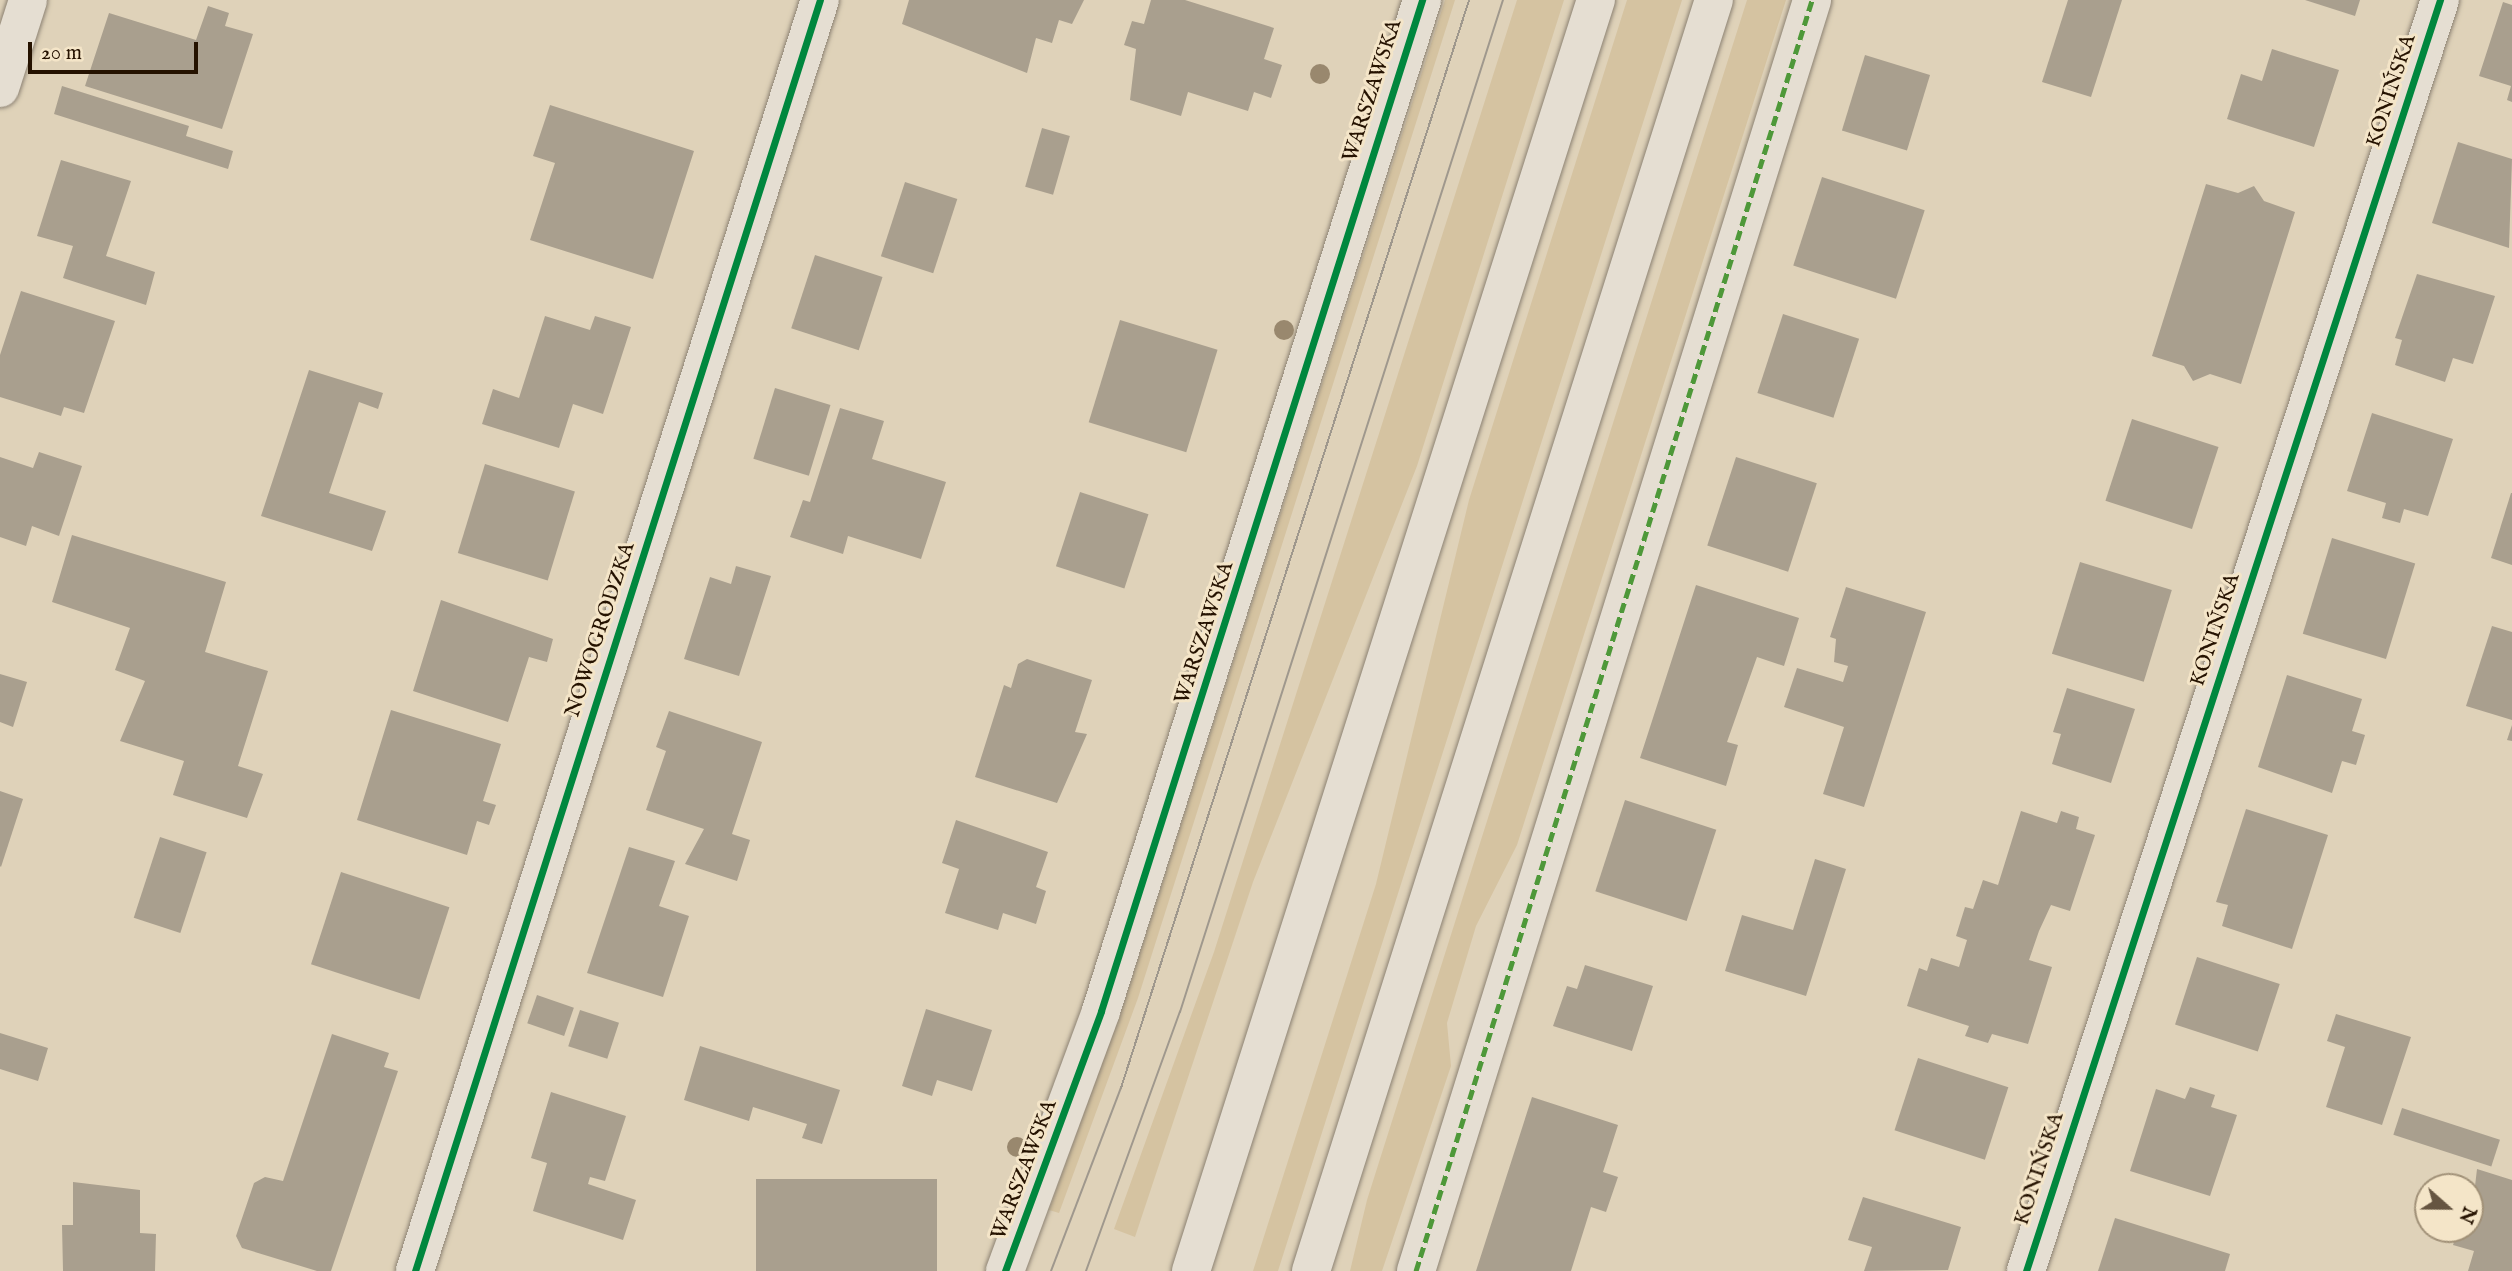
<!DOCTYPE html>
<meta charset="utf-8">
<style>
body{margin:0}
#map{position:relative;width:2512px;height:1271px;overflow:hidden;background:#dfd2b9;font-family:"IM FELL English",serif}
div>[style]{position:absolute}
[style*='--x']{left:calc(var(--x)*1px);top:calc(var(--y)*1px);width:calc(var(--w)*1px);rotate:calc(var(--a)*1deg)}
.green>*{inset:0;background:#d5c3a1}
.building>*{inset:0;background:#a99f8e;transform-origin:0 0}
.roads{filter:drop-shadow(0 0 2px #8c8273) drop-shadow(0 0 2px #8c8273)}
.minor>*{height:38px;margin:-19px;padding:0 19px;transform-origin:19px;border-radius:19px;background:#e5ded2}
.secondary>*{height:38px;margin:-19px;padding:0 19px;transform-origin:19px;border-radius:19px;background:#e5ded2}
.tram>*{height:2px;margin:-1px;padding:0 1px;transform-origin:1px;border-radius:1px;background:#9f988d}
.quiet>*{height:5px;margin-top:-2.5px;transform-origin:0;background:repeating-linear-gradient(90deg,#4e9839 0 10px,transparent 0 15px)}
.cycleway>*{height:7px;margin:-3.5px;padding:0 3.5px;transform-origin:3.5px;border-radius:3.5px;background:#00873e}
.trees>*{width:20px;height:20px;margin:-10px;border-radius:50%;background:#99886e}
span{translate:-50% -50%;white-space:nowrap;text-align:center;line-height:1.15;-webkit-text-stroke:6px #f4e5c8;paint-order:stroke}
.street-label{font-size:21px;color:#251200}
.north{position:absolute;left:2414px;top:1173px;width:70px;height:70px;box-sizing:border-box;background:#f4e5c8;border:2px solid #a19178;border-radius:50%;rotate:111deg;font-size:19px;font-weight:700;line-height:28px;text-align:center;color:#251200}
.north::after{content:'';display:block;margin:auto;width:24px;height:32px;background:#665541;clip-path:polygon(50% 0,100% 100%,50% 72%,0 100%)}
.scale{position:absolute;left:28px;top:42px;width:170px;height:32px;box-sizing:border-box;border:4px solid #251200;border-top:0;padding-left:9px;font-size:21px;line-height:24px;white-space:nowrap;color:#251200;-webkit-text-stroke:5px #f4e5c8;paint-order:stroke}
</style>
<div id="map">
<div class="green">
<i style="clip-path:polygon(1445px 0,1455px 0,1138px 998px,1059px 1213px,1049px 1210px,1127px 994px)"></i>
<i style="clip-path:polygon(1517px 0,1564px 0,1417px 466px,1253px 882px,1135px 1237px,1114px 1229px,1214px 952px)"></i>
<i style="clip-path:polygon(1627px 0,1682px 0,1278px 1271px,1253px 1271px,1376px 884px,1469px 500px)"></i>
<i style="clip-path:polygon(1747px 0,1786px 0,1517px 845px,1476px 926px,1447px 1023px,1451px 1066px,1382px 1271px,1350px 1271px,1367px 1200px)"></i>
</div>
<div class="building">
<i style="clip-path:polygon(909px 0,1084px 0,1072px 24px,1059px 20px,1052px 43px,1036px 38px,1027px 73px,902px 24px)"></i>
<i style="clip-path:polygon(1151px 0,1185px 0,1274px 28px,1264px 59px,1282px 65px,1271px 98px,1254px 92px,1248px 111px,1188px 92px,1181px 116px,1130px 100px,1136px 49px,1124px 45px,1132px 21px,1144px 24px)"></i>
<i style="clip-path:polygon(2068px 0,2122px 0,2091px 97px,2042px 82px)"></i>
<i style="clip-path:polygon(2305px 0,2360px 0,2355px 16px)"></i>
<i style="clip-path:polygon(2503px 2px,2512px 5px,2512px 102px,2507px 100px,2511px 86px,2479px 76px)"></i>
<i style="clip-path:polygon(208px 6px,229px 13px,225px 26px,253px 34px,222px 129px,85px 86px,109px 13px,196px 40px)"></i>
<i style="clip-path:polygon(2272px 49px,2339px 70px,2314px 147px,2227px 119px,2241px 74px,2262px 81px)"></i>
<i style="left:1865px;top:55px;width:68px;height:79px;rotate:17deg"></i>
<i style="clip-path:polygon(62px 86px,189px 126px,186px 136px,233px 151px,228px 169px,54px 114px)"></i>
<i style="clip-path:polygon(550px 105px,694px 151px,653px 279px,530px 240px,555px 163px,533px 156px)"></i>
<i style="left:1042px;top:128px;width:29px;height:61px;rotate:16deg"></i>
<i style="clip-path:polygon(2458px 142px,2512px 159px,2509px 248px,2432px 223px)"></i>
<i style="clip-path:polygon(61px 160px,131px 181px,106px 256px,155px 272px,146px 305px,63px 278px,73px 246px,37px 236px)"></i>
<i style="left:1822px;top:177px;width:108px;height:93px;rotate:18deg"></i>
<i style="left:905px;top:182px;width:55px;height:78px;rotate:18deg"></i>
<i style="clip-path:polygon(2206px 184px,2238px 193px,2254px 186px,2264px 201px,2295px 212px,2241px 384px,2210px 374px,2193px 381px,2184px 366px,2152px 356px)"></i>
<i style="left:815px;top:255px;width:71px;height:77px;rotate:18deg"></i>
<i style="clip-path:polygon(2417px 274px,2495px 296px,2473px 364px,2453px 358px,2445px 382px,2395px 365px,2402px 340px,2395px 338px)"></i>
<i style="clip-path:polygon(21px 291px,115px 321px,84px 413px,64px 407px,61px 416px,0 397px,0 355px)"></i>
<i style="left:1783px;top:314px;width:80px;height:83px;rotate:18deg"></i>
<i style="clip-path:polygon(545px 316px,590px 330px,595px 316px,631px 327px,603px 414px,573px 404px,559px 448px,482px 424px,493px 389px,519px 398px)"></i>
<i style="left:1120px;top:320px;width:102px;height:107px;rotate:17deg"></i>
<i style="clip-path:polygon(309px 370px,383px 393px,378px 409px,359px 402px,329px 493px,386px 511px,372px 551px,261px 516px)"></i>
<i style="left:775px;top:388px;width:58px;height:74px;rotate:17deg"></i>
<i style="clip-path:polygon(840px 408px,884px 421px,872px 459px,946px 482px,921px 559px,848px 536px,843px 554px,790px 537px,803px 500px,810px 502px)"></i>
<i style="clip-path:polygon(2372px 413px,2453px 439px,2428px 516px,2404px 509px,2400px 523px,2382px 518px,2386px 503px,2347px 491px)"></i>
<i style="left:2132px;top:419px;width:91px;height:86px;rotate:18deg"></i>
<i style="clip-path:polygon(39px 452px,82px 466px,59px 536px,32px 526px,26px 546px,0 537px,0 457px,33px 468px)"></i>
<i style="left:1736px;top:457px;width:85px;height:93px;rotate:18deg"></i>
<i style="left:485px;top:464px;width:94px;height:93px;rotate:17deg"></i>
<i style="left:1080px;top:492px;width:72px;height:78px;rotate:18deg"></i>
<i style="clip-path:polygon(2511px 493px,2512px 493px,2512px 565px,2491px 558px)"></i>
<i style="clip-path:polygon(72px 535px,226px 582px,205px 652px,268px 671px,238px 766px,263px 774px,247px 818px,173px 795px,184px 761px,120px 741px,145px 681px,115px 670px,130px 628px,52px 602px)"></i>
<i style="left:2332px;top:538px;width:87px;height:100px;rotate:17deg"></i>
<i style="left:2080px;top:562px;width:96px;height:96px;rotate:17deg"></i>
<i style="clip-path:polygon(736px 566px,771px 576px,739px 676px,684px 659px,710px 577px,731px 584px)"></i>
<i style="clip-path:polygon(1696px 585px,1799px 618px,1784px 666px,1757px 657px,1727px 742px,1738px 745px,1726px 786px,1640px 758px)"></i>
<i style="clip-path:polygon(1846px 587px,1926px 612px,1864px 807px,1823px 794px,1844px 727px,1784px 707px,1797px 668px,1843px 682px,1848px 666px,1834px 662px,1836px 639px,1830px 637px)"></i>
<i style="clip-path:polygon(441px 600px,553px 639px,547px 662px,529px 657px,508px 722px,413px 691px)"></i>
<i style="clip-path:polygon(2492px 626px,2512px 632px,2512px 720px,2466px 706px)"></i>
<i style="clip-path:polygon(1027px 659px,1092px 680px,1075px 732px,1087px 734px,1057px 803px,975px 777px,1004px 685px,1011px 688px,1018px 664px)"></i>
<i style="clip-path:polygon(0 674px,27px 682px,13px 727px,0 722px)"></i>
<i style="clip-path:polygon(2287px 675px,2362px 699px,2352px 731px,2365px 735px,2356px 765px,2342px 761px,2332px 793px,2258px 767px)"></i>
<i style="clip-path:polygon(2067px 688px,2135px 709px,2111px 783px,2052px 764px,2061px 734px,2053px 732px)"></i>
<i style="clip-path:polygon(391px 710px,501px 744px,483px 801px,496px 805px,489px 825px,477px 821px,467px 855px,357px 820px)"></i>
<i style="clip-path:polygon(669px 711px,762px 742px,732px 834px,750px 840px,737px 881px,685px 864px,704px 829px,646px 810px,666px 751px,656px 747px)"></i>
<i style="clip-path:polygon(2512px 725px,2512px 741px,2507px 740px)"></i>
<i style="clip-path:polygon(0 791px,23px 799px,1px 867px,0 866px)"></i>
<i style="left:1625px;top:800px;width:96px;height:96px;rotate:18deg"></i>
<i style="clip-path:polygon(2246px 809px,2328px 835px,2292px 949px,2222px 926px,2228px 905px,2216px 902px)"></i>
<i style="clip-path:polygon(2021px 811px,2057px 823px,2061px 811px,2079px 817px,2076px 829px,2095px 835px,2070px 911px,2051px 905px,2039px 931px,2029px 960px,2052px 967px,2028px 1044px,1992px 1034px,1988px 1043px,1965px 1036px,1969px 1026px,1907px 1006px,1919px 968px,1927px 971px,1931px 958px,1959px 967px,1967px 940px,1956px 936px,1965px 907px,1973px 909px,1983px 880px,1998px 885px)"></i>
<i style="clip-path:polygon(956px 820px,1048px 852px,1036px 887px,1046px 891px,1036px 924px,1003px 913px,998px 930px,945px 913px,959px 869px,942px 863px)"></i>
<i style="left:160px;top:837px;width:49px;height:85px;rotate:18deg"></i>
<i style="clip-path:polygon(629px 847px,675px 861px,659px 906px,689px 916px,663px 997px,587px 973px)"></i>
<i style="clip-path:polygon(1815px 859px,1846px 869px,1806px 996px,1725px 971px,1742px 915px,1793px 930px)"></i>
<i style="left:341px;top:872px;width:114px;height:97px;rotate:18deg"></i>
<i style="left:2197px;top:957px;width:87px;height:71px;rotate:18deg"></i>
<i style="clip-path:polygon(1585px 965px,1653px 986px,1632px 1051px,1553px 1026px,1567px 986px,1577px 989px)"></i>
<i style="left:537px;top:995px;width:39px;height:30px;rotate:19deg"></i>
<i style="clip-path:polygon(926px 1009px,992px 1030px,972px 1091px,937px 1080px,932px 1096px,902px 1086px)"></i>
<i style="left:580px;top:1010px;width:41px;height:38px;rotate:18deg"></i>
<i style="clip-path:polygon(2336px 1014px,2411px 1037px,2382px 1125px,2326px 1107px,2345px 1047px,2327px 1041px)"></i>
<i style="clip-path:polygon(0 1033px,48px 1048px,38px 1081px,0 1069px)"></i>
<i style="clip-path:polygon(332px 1034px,389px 1053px,384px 1067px,398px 1071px,331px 1271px,317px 1271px,242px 1248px,236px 1236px,254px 1183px,265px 1177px,283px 1181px)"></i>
<i style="clip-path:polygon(700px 1046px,840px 1090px,822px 1144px,802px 1138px,807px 1124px,753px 1107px,749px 1121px,684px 1100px)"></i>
<i style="left:1918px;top:1058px;width:95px;height:76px;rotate:18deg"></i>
<i style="clip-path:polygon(2190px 1087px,2215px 1095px,2211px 1107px,2237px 1115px,2210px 1196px,2130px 1171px,2156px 1089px,2185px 1099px)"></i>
<i style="clip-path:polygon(551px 1092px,626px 1116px,605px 1181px,590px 1177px,588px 1184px,636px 1200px,623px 1240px,533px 1211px,547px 1163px,531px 1158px)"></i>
<i style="clip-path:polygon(1532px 1097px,1618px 1125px,1603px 1172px,1618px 1177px,1606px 1212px,1591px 1207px,1571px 1271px,1476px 1271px)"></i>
<i style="left:2402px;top:1108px;width:103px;height:28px;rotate:18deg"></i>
<i style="clip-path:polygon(2477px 1169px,2512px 1180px,2512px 1271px,2468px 1271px,2474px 1251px,2453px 1245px,2458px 1229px,2470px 1229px)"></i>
<i style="left:937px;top:1179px;width:92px;height:181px;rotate:90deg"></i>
<i style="clip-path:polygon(73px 1182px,140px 1190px,140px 1233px,156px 1234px,155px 1271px,63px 1271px,62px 1225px,73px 1225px)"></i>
<i style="clip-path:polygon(1863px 1197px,1961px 1227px,1948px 1270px,1864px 1271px,1872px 1247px,1848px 1240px)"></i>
<i style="clip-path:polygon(2115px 1218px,2230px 1254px,2225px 1271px,2098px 1271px)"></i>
</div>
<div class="roads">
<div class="minor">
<i style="--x:0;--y:88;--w:92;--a:-72.3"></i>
<i style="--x:415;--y:1271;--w:1334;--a:-72.33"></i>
<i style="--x:1005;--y:1271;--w:277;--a:-69.7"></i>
<i style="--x:1101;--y:1011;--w:1061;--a:-72.38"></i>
<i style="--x:1416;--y:1271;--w:1331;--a:-72.69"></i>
<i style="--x:2026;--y:1271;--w:1337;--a:-71.96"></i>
</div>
<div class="secondary">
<i style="--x:1191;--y:1271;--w:1334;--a:-72.33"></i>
<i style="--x:1311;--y:1271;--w:1333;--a:-72.41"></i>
</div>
</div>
<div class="tram">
<i style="--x:1051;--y:1271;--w:196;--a:-69.1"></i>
<i style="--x:1121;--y:1088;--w:1142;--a:-72.26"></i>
<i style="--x:1086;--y:1271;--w:276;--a:-70.1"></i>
<i style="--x:1180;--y:1012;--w:1062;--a:-72.3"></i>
</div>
<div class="quiet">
<i style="--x:1416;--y:1271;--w:1331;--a:-72.69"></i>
</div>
<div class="cycleway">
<i style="--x:415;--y:1271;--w:1334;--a:-72.33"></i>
<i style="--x:1005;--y:1271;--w:277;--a:-69.7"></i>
<i style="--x:1101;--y:1011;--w:1061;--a:-72.38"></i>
<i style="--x:2026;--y:1271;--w:1337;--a:-71.96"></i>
</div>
<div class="trees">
<i style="left:1320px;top:74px"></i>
<i style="left:1284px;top:330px"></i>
<i style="left:1017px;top:1147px"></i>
</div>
<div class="street-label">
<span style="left:1373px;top:91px;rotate:-72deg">WARSZAWSKA</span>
<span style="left:2392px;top:91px;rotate:-72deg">KONIŃSKA</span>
<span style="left:601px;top:630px;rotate:-72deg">NOWOGRODZKA</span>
<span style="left:2216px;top:630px;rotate:-72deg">KONIŃSKA</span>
<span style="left:1205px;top:633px;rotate:-72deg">WARSZAWSKA</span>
<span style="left:2040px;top:1169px;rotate:-72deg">KONIŃSKA</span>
<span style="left:1025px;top:1170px;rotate:-69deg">WARSZAWSKA</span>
</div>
<div class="north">N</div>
<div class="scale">20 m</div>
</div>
